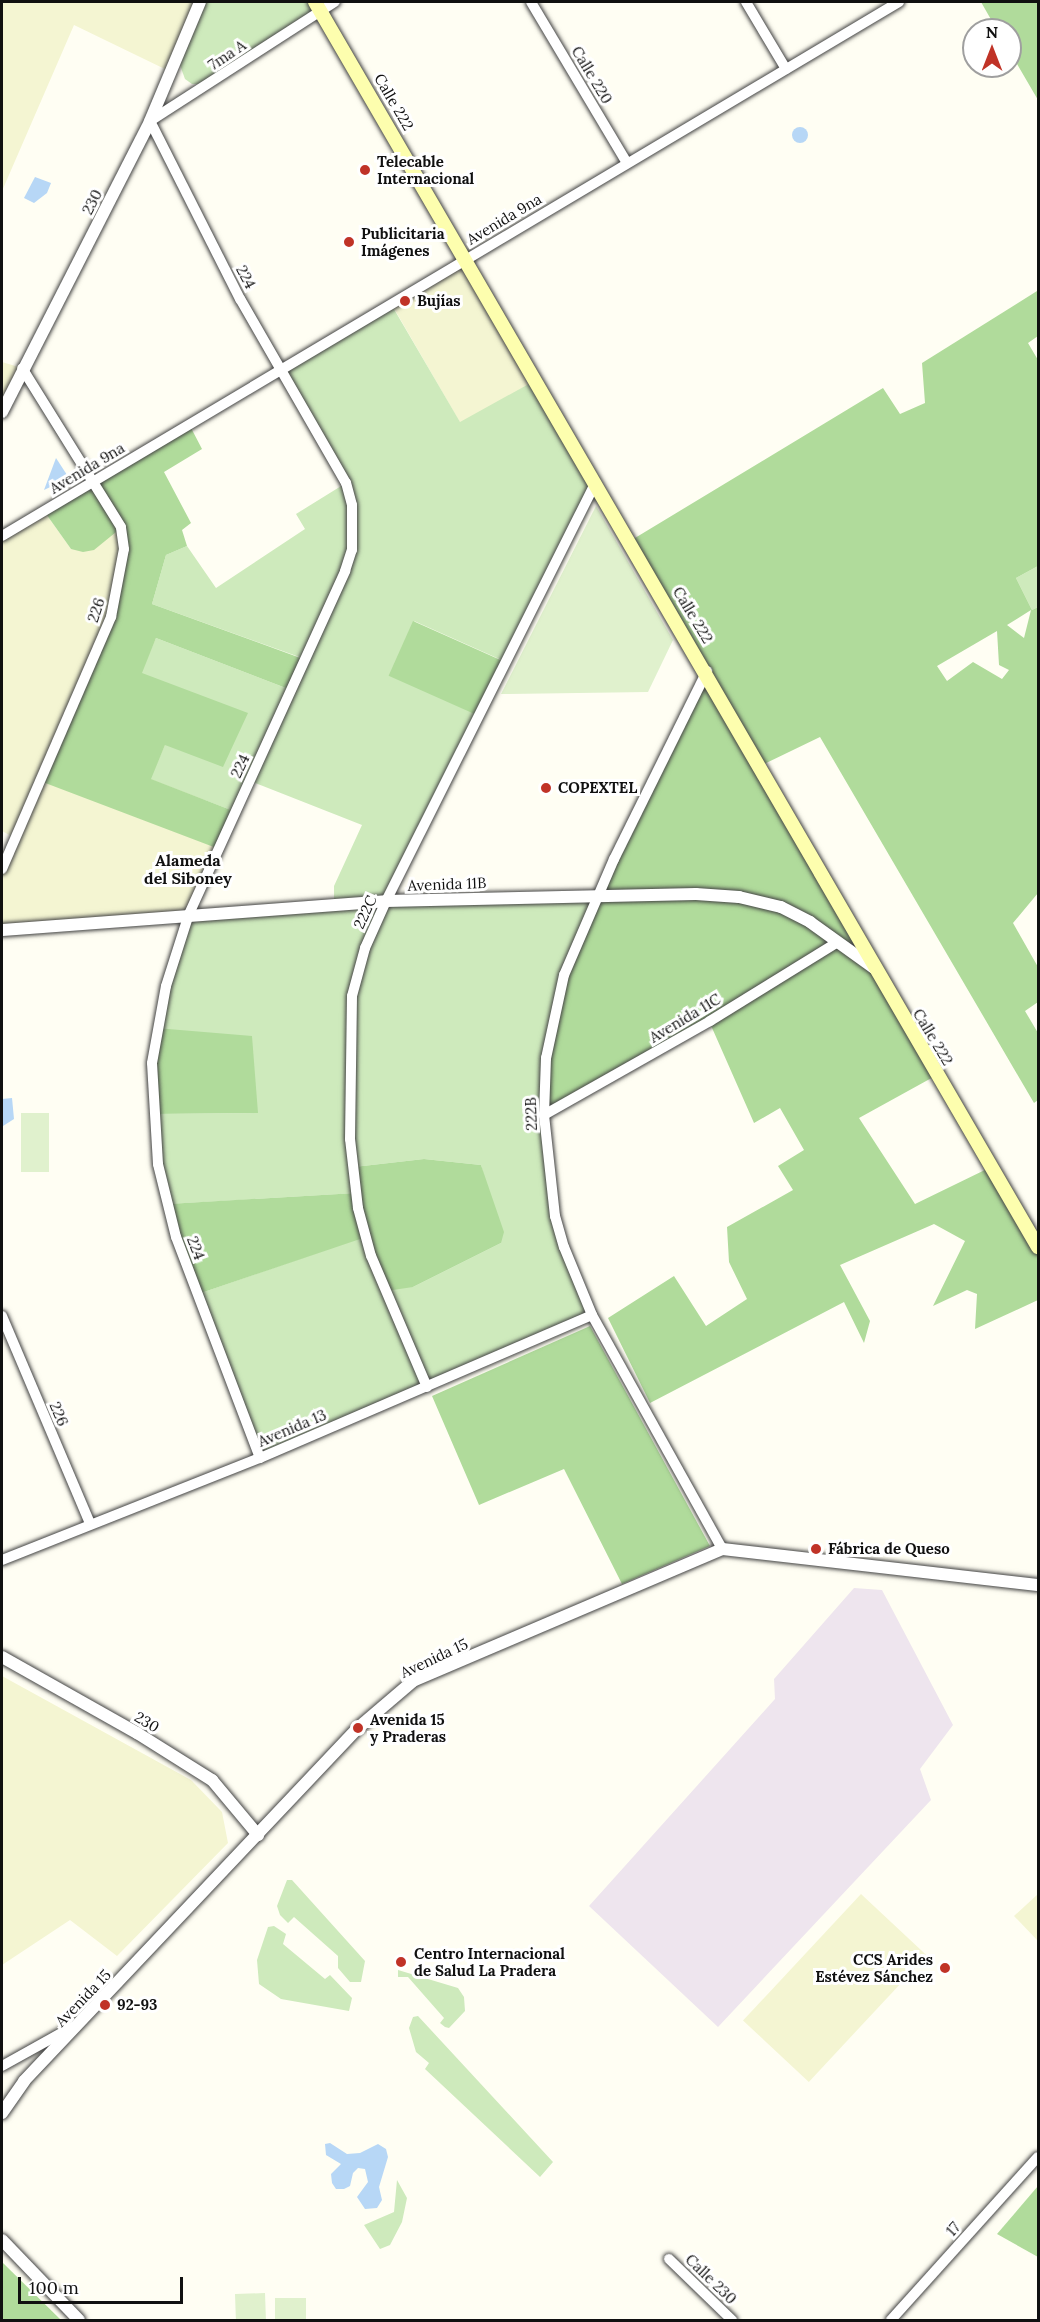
<!DOCTYPE html>
<meta charset="utf-8">
<style>
body{margin:0}
#map{position:relative;width:1040px;height:2322px;overflow:hidden;background:#fffef3;font-family:Lora,serif}
div>[style]{position:absolute}
[style*='--x']{left:calc(var(--x)*1px);top:calc(var(--y)*1px);width:calc(var(--w)*1px);rotate:calc(var(--a)*1deg)}
.industrial>*{inset:0;background:#eee5ee}
.farmland>*{inset:0;background:#f4f5d2;transform-origin:0 0}
.green>*{inset:0;background:#ceeabc}
.forest>*{inset:0;background:#b0db9b;transform-origin:0 0}
.pitch>*{inset:0;background:#e0f1cd;transform-origin:0 0}
.water>*{inset:0;background:#b7d7f6}
.round{border-radius:50%}
.roads{filter:drop-shadow(0 0 2px #434343) drop-shadow(0 0 2px #434343)}
.minor>*{height:10px;margin:-5px;padding:0 5px;transform-origin:5px;border-radius:5px;background:#fff}
.tertiary>*{height:12px;margin:-6px;padding:0 6px;transform-origin:6px;border-radius:6px;background:#fff}
.secondary>*{height:14px;margin:-7px;padding:0 7px;transform-origin:7px;border-radius:7px;background:#fdfeae}
.dots>*{width:16px;height:16px;translate:-50% -50%;box-sizing:border-box;border:3px solid #fff;border-radius:50%}
span{translate:-50% -50%;white-space:nowrap;text-align:center;line-height:1.15;-webkit-text-stroke:6px #fff;paint-order:stroke}
.street-label{font-size:15px;color:#101010}
.poi-label{font-size:15px;color:#101010;font-weight:700}
.left{translate:0 -50%;text-align:left}
.right{translate:-100% -50%;text-align:right}
.neighbourhood-label{font-size:16px;color:#101010;font-weight:700}
.frame{position:absolute;inset:0;border:3px solid #101010;pointer-events:none}
.north{position:absolute;left:962px;top:18px;width:60px;height:60px;box-sizing:border-box;background:#fff;border:2px solid #9f9f9f;border-radius:50%;rotate:0deg;font-size:16px;font-weight:700;line-height:24px;text-align:center;color:#101010}
.north::after{content:'';display:block;margin:auto;width:21px;height:27px;background:#c03327;clip-path:polygon(50% 0,100% 100%,50% 72%,0 100%)}
.scale{position:absolute;left:18px;top:2277px;width:165px;height:27px;box-sizing:border-box;border:3px solid #101010;border-top:0;padding-left:8px;font-size:18px;line-height:21px;white-space:nowrap;color:#101010;-webkit-text-stroke:4px #fff;paint-order:stroke}
</style>
<div id="map">
<div class="industrial">
<i style="clip-path:polygon(854px 1588px,882px 1590px,953px 1725px,920px 1769px,931px 1800px,718px 2027px,589px 1906px,775px 1699px,774px 1679px)"></i>
</div>
<div class="farmland">
<i style="clip-path:polygon(2px 2px,200px 2px,171px 72px,74px 25px,2px 191px)"></i>
<i style="left:466px;top:259px;width:140px;height:87px;rotate:60deg"></i>
<i style="clip-path:polygon(2px 362px,22px 368px,2px 412px)"></i>
<i style="clip-path:polygon(44px 511px,71px 549px,121px 527px,219px 849px,189px 914px,2px 930px,2px 869px,15px 838px,2px 831px,2px 536px)"></i>
<i style="clip-path:polygon(2px 1676px,191px 1780px,222px 1812px,228px 1843px,117px 1956px,70px 1920px,2px 1965px)"></i>
<i style="left:861px;top:1894px;width:90px;height:173px;rotate:43deg"></i>
<i style="clip-path:polygon(1038px 1894px,1038px 1941px,1014px 1916px)"></i>
</div>
<div class="green">
<i style="clip-path:polygon(200px 2px,315px 2px,320px 10px,211px 84px,192px 84px,185px 79px,177px 57px)"></i>
<i style="clip-path:polygon(391px 304px,460px 422px,536px 380px,595px 483px,506px 662px,414px 621px,479px 716px,386px 900px,600px 894px,544px 1115px,555px 1216px,592px 1315px,260px 1458px,198px 1294px,366px 1236px,413px 1287px,501px 1243px,481px 1165px,424px 1159px,354px 1167px,357px 1193px,168px 1204px,155px 1114px,257px 1113px,156px 1028px,189px 914px,334px 904px,334px 886px,362px 825px,250px 781px,236px 812px,150px 779px,165px 745px,141px 673px,156px 638px,291px 690px,305px 659px,152px 604px,166px 555px,187px 546px,216px 588px,305px 529px,296px 514px,346px 483px,281px 370px)"></i>
<i style="clip-path:polygon(1038px 566px,1038px 607px,1032px 610px,1016px 578px)"></i>
<i style="clip-path:polygon(287px 1880px,292px 1880px,365px 1961px,361px 1982px,350px 1982px,338px 1968px,338px 1956px,294px 1917px,288px 1923px,280px 1915px,277px 1906px)"></i>
<i style="clip-path:polygon(274px 1926px,286px 1934px,283px 1944px,325px 1979px,330px 1975px,352px 1998px,349px 2011px,281px 1999px,259px 1984px,257px 1960px,268px 1927px)"></i>
<i style="clip-path:polygon(398px 1970px,458px 1988px,464px 1997px,465px 2011px,449px 2028px,445px 2027px,440px 2023px,444px 2018px,408px 1977px,398px 1977px)"></i>
<i style="clip-path:polygon(418px 2016px,553px 2162px,540px 2177px,425px 2069px,429px 2063px,416px 2052px,409px 2028px,413px 2017px)"></i>
<i style="clip-path:polygon(397px 2180px,407px 2198px,402px 2222px,390px 2245px,380px 2249px,364px 2225px,394px 2212px)"></i>
</div>
<div class="forest">
<i style="clip-path:polygon(981px 2px,1038px 2px,1038px 100px,1010px 52px,1010px 30px,997px 30px)"></i>
<i style="clip-path:polygon(evenodd,1037px 291px,1038px 336px,1028px 343px,1038px 360px,1038px 566px,1016px 578px,1032px 610px,1038px 607px,1038px 893px,1013px 923px,1038px 967px,1038px 1002px,1025px 1011px,1038px 1033px,1038px 1100px,1034px 1103px,820px 737px,760px 766px,937px 1075px,859px 1118px,915px 1204px,991px 1167px,1038px 1247px,1038px 1300px,975px 1329px,977px 1294px,967px 1290px,933px 1306px,965px 1241px,934px 1224px,840px 1265px,870px 1321px,864px 1343px,844px 1302px,650px 1403px,608px 1318px,674px 1276px,706px 1326px,747px 1299px,729px 1262px,727px 1227px,793px 1190px,778px 1166px,804px 1150px,780px 1108px,754px 1123px,709px 1021px,545px 1115px,546px 1058px,564px 975px,707px 671px,630px 541px,883px 388px,900px 414px,925px 403px,922px 363px,1037px 291px,1031px 610px,1024px 638px,1007px 625px,1031px 610px,1037px 291px,997px 631px,999px 665px,1009px 670px,1002px 679px,973px 662px,947px 681px,937px 666px,997px 631px)"></i>
<i style="clip-path:polygon(189px 424px,202px 449px,164px 472px,191px 523px,182px 530px,187px 546px,166px 555px,152px 604px,306px 660px,291px 690px,156px 638px,142px 673px,248px 713px,223px 767px,165px 745px,151px 779px,236px 812px,219px 849px,40px 781px,111px 617px,121px 528px,94px 550px,83px 552px,71px 549px,44px 511px)"></i>
<i style="left:413px;top:621px;width:102px;height:60px;rotate:24deg"></i>
<i style="clip-path:polygon(156px 1028px,252px 1036px,258px 1113px,155px 1114px)"></i>
<i style="clip-path:polygon(424px 1159px,481px 1165px,504px 1232px,501px 1243px,413px 1287px,386px 1291px,366px 1237px,198px 1294px,168px 1204px,356px 1193px,354px 1167px)"></i>
<i style="clip-path:polygon(590px 1326px,710px 1546px,622px 1584px,564px 1469px,479px 1505px,432px 1396px)"></i>
<i style="clip-path:polygon(1038px 2186px,1038px 2257px,997px 2234px)"></i>
<i style="clip-path:polygon(2px 2262px,61px 2320px,2px 2320px)"></i>
</div>
<div class="pitch">
<i style="clip-path:polygon(596px 506px,673px 640px,648px 692px,501px 694px)"></i>
<i style="left:21px;top:1113px;width:28px;height:59px"></i>
<i style="left:265px;top:2293px;width:27px;height:30px;rotate:88deg"></i>
<i style="left:275px;top:2298px;width:31px;height:22px"></i>
</div>
<div class="water">
<i class="round" style="left:792px;top:127px;width:16px;height:16px"></i>
<i style="clip-path:polygon(35px 177px,51px 183px,47px 193px,34px 203px,24px 198px)"></i>
<i style="clip-path:polygon(56px 458px,69px 478px,44px 490px)"></i>
<i style="clip-path:polygon(12px 1098px,14px 1119px,3px 1126px,2px 1099px)"></i>
<i style="clip-path:polygon(330px 2143px,347px 2154px,360px 2153px,378px 2144px,386px 2149px,388px 2157px,379px 2187px,382px 2200px,377px 2208px,365px 2209px,357px 2197px,368px 2182px,365px 2169px,358px 2168px,353px 2173px,350px 2186px,344px 2189px,336px 2189px,332px 2183px,331px 2174px,341px 2164px,326px 2155px,325px 2144px)"></i>
</div>
<div class="roads">
<div class="minor">
<i style="--x:531;--y:2;--w:187;--a:59.2"></i>
<i style="--x:746;--y:2;--w:78;--a:59.2"></i>
<i style="--x:2;--y:536;--w:1044;--a:-30.77"></i>
<i style="--x:707;--y:671;--w:210;--a:116.3"></i>
<i style="--x:614;--y:859;--w:126;--a:113.3"></i>
<i style="--x:564;--y:975;--w:85;--a:102.2"></i>
<i style="--x:546;--y:1058;--w:57;--a:92"></i>
<i style="--x:544;--y:1115;--w:102;--a:83.8"></i>
<i style="--x:555;--y:1216;--w:32;--a:74"></i>
<i style="--x:564;--y:1247;--w:74;--a:67.6"></i>
<i style="--x:592;--y:1315;--w:268;--a:60.9"></i>
<i style="--x:2;--y:869;--w:275;--a:-66.6"></i>
<i style="--x:111;--y:617;--w:69;--a:-79.2"></i>
<i style="--x:124;--y:549;--w:22;--a:-98"></i>
<i style="--x:121;--y:527;--w:187;--a:-121.9"></i>
<i style="--x:544;--y:1115;--w:191;--a:-29.5"></i>
<i style="--x:710;--y:1021;--w:150;--a:-31.7"></i>
<i style="--x:2;--y:1316;--w:225;--a:67"></i>
<i style="--x:427;--y:1387;--w:142;--a:-113.1"></i>
<i style="--x:371;--y:1256;--w:50;--a:-105.2"></i>
<i style="--x:358;--y:1208;--w:69;--a:-96.6"></i>
<i style="--x:350;--y:1139;--w:143;--a:-89.2"></i>
<i style="--x:352;--y:996;--w:50;--a:-74.8"></i>
<i style="--x:365;--y:948;--w:51;--a:-65.9"></i>
<i style="--x:386;--y:901;--w:467;--a:-63.4"></i>
<i style="--x:260;--y:1458;--w:236;--a:-110.8"></i>
<i style="--x:176;--y:1237;--w:75;--a:-103.9"></i>
<i style="--x:158;--y:1164;--w:101;--a:-93.4"></i>
<i style="--x:152;--y:1063;--w:78;--a:-79.7"></i>
<i style="--x:166;--y:986;--w:76;--a:-72.3"></i>
<i style="--x:189;--y:914;--w:377;--a:-65.5"></i>
<i style="--x:345;--y:571;--w:22;--a:-72"></i>
<i style="--x:352;--y:550;--w:45;--a:-90"></i>
<i style="--x:352;--y:505;--w:23;--a:-105"></i>
<i style="--x:346;--y:483;--w:212;--a:-119.9"></i>
<i style="--x:240;--y:299;--w:199;--a:-116.8"></i>
<i style="--x:150;--y:121;--w:220;--a:-32.8"></i>
<i style="--x:2;--y:1560;--w:277;--a:-21.6"></i>
<i style="--x:260;--y:1458;--w:361;--a:-23.3"></i>
<i style="--x:2;--y:2066;--w:80;--a:-29.1"></i>
<i style="--x:669;--y:2259;--w:88;--a:44.1"></i>
<i style="--x:891;--y:2320;--w:219;--a:-48"></i>
</div>
<div class="tertiary">
<i style="--x:2;--y:412;--w:326;--a:-63"></i>
<i style="--x:150;--y:121;--w:129;--a:-67.2"></i>
<i style="--x:2;--y:930;--w:385;--a:-4.3"></i>
<i style="--x:386;--y:901;--w:310;--a:-1.3"></i>
<i style="--x:696;--y:894;--w:43;--a:4"></i>
<i style="--x:739;--y:897;--w:43;--a:13.4"></i>
<i style="--x:781;--y:907;--w:33;--a:27"></i>
<i style="--x:810;--y:922;--w:79;--a:35.7"></i>
<i style="--x:2;--y:1657;--w:155;--a:29.4"></i>
<i style="--x:137;--y:1733;--w:89;--a:32.1"></i>
<i style="--x:212;--y:1780;--w:72;--a:50.1"></i>
<i style="--x:2;--y:2113;--w:39;--a:-55"></i>
<i style="--x:24;--y:2081;--w:486;--a:-46.6"></i>
<i style="--x:358;--y:1728;--w:72;--a:-40.5"></i>
<i style="--x:413;--y:1681;--w:336;--a:-23.1"></i>
<i style="--x:722;--y:1549;--w:318;--a:6.5"></i>
<i style="--x:2;--y:2240;--w:111;--a:46.1"></i>
</div>
<div class="secondary">
<i style="--x:315;--y:2;--w:1440;--a:59.86"></i>
</div>
</div>
<div class="dots">
<i style="left:365px;top:170px;background:#c03327"></i>
<i style="left:349px;top:242px;background:#c03327"></i>
<i style="left:405px;top:301px;background:#c03327"></i>
<i style="left:546px;top:788px;background:#c03327"></i>
<i style="left:816px;top:1549px;background:#c03327"></i>
<i style="left:358px;top:1728px;background:#c03327"></i>
<i style="left:401px;top:1962px;background:#c03327"></i>
<i style="left:945px;top:1968px;background:#c03327"></i>
<i style="left:105px;top:2005px;background:#c03327"></i>
</div>
<div class="street-label">
<span style="left:227px;top:55px;rotate:-34deg">7ma A</span>
<span style="left:592px;top:75px;rotate:59deg">Calle 220</span>
<span style="left:394px;top:102px;rotate:60deg">Calle 222</span>
<span style="left:92px;top:202px;rotate:-63deg">230</span>
<span style="left:504px;top:219px;rotate:-31deg">Avenida 9na</span>
<span style="left:246px;top:277px;rotate:62deg">224</span>
<span style="left:87px;top:468px;rotate:-31deg">Avenida 9na</span>
<span style="left:96px;top:610px;rotate:-72deg">226</span>
<span style="left:693px;top:615px;rotate:59deg">Calle 222</span>
<span style="left:240px;top:766px;rotate:-65deg">224</span>
<span style="left:447px;top:884px;rotate:-2deg">Avenida 11B</span>
<span style="left:365px;top:912px;rotate:-66deg">222C</span>
<span style="left:685px;top:1018px;rotate:-31deg">Avenida 11C</span>
<span style="left:933px;top:1037px;rotate:59deg">Calle 222</span>
<span style="left:531px;top:1114px;rotate:-92deg">222B</span>
<span style="left:196px;top:1248px;rotate:69deg">224</span>
<span style="left:59px;top:1414px;rotate:67deg">226</span>
<span style="left:292px;top:1428px;rotate:-23deg">Avenida 13</span>
<span style="left:434px;top:1658px;rotate:-25deg">Avenida 15</span>
<span style="left:147px;top:1722px;rotate:31deg">230</span>
<span style="left:83px;top:1998px;rotate:-46deg">Avenida 15</span>
<span style="left:953px;top:2229px;rotate:-48deg">17</span>
<span style="left:711px;top:2279px;rotate:44deg">Calle 230</span>
</div>
<div class="poi-label">
<span class="left" style="left:377px;top:170px">Telecable<br>Internacional</span>
<span class="left" style="left:361px;top:242px">Publicitaria<br>Imágenes</span>
<span class="left" style="left:417px;top:301px">Bujías</span>
<span class="left" style="left:558px;top:788px">COPEXTEL</span>
<span class="left" style="left:828px;top:1549px">Fábrica de Queso</span>
<span class="left" style="left:370px;top:1728px">Avenida 15<br>y Praderas</span>
<span class="left" style="left:414px;top:1962px">Centro Internacional<br>de Salud La Pradera</span>
<span class="right" style="left:933px;top:1968px">CCS Arides<br>Estévez Sánchez</span>
<span class="left" style="left:117px;top:2005px">92-93</span>
</div>
<div class="neighbourhood-label">
<span style="left:188px;top:869px">Alameda<br>del Siboney</span>
</div>
<div class="frame"></div>
<div class="north">N</div>
<div class="scale">100 m</div>
</div>
